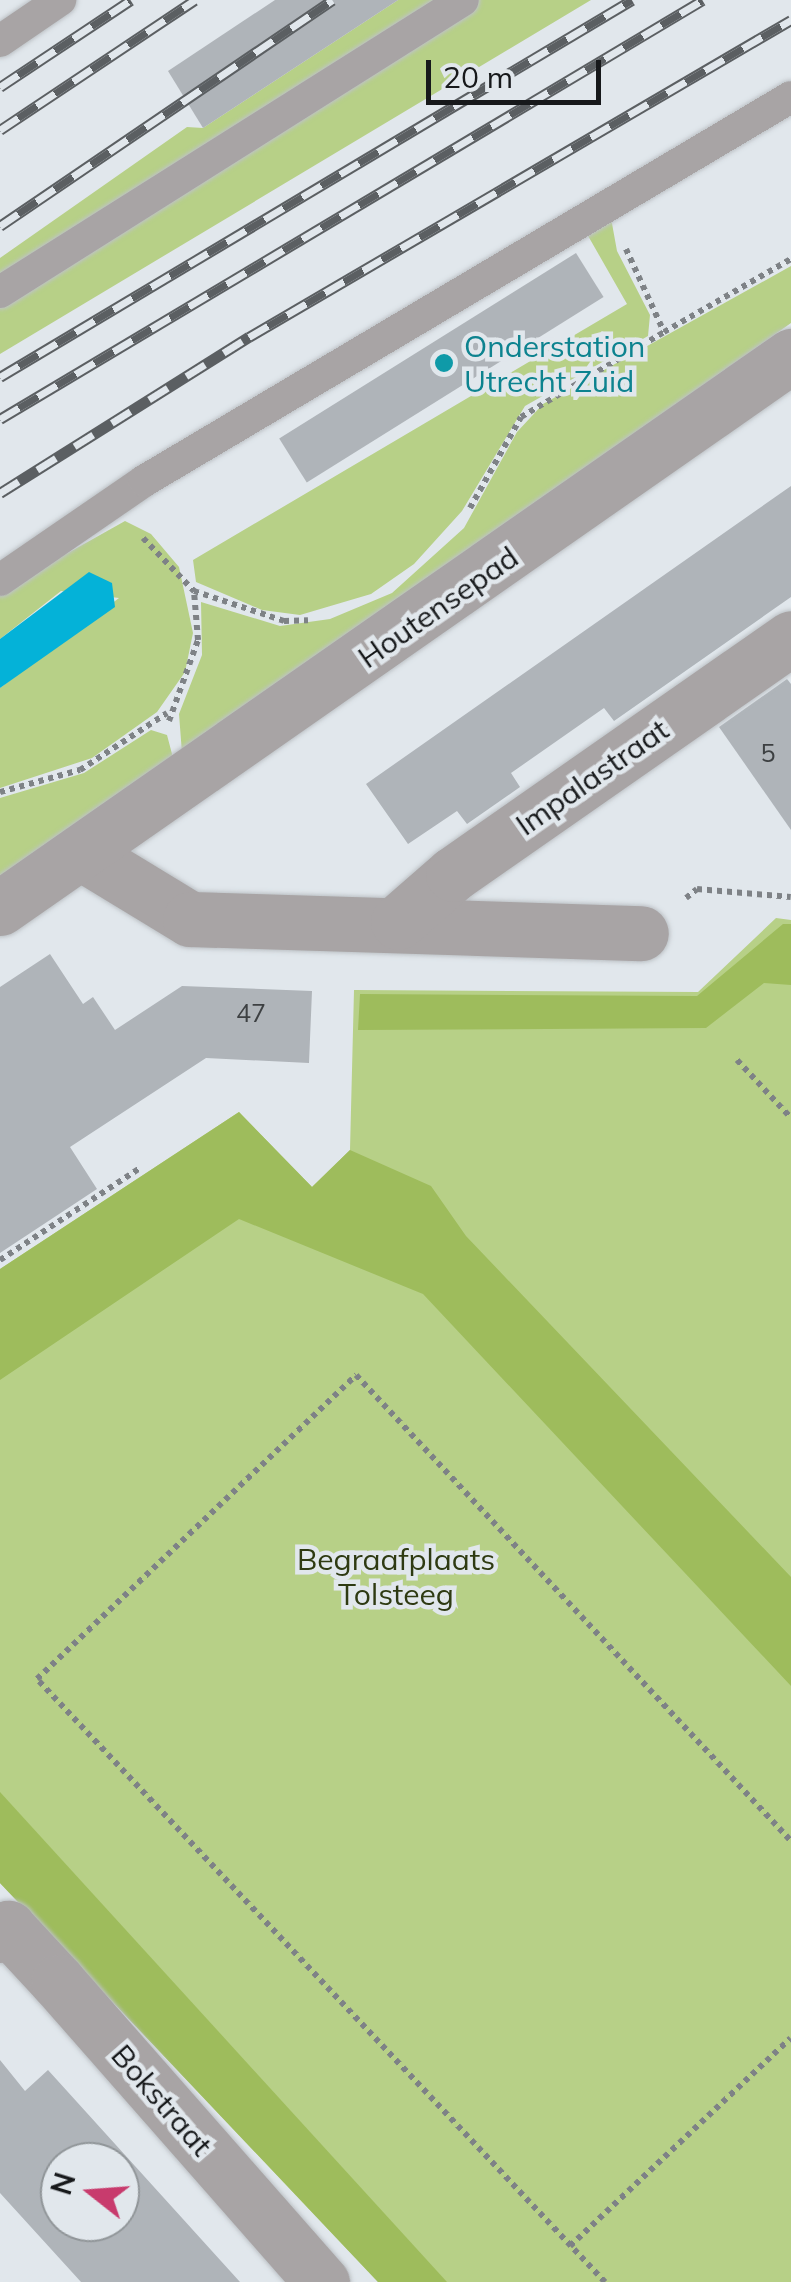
<!DOCTYPE html>
<style>
body{margin:0}
#map{position:relative;width:791px;height:2282px;overflow:hidden;background:#e1e7ec;font-family:Mulish,sans-serif}
div>[style]{position:absolute}
[style*='--x']{left:calc(var(--x)*1px);top:calc(var(--y)*1px);width:calc(var(--w)*1px);rotate:calc(var(--a)*1deg)}
.green>*{inset:0;background:#b7d087}
.forest>*{inset:0;background:#9ebc5c}
.water>*{inset:0;background:#04b2d8}
.building>*{inset:0;background:#afb4b9;transform-origin:0 0}
.path>*{height:6px;margin-top:-3px;transform-origin:0;background:repeating-linear-gradient(90deg,#7e8286 0 5px,transparent 0 10px)}
.roads{filter:drop-shadow(0 0 2px #bdc2c6) drop-shadow(0 0 2px #bdc2c6)}
.lane>*{height:32px;margin:-16px;padding:0 16px;transform-origin:16px;border-radius:16px;background:#a8a4a5}
.street>*{height:55px;margin:-27.5px;padding:0 27.5px;transform-origin:27.5px;border-radius:27.5px;background:#a8a4a5}
.rail>*{height:11px;margin-top:-5.5px;transform-origin:0;background:repeating-linear-gradient(90deg,#e1e7ec 0 22px,#5b5f62 0 44px);box-sizing:border-box;border-block:2px solid #5b5f62}
.dots>*{width:28px;height:28px;translate:-50% -50%;box-sizing:border-box;border:5px solid #e1e7ec;border-radius:50%}
span{translate:-50% -50%;white-space:nowrap;text-align:center;line-height:1.15;-webkit-text-stroke:9px #e1e7ec;paint-order:stroke}
.number-label{font-size:25px;color:#3d4042}
.number-label span{-webkit-text-stroke-width:0}
.culture-label{font-size:30px;color:#0d838f}
.left{translate:0 -50%;text-align:left}
.street-label{font-size:30px;color:#17191b}
.park-label{font-size:30px;color:#2e3a12}
.north{position:absolute;left:40px;top:2142px;width:100px;height:100px;box-sizing:border-box;background:#e1e7ec;border:2px solid #909598;border-radius:50%;rotate:287deg;font-size:28px;font-weight:700;line-height:40px;text-align:center;color:#17191b}
.north::after{content:'';display:block;margin:auto;width:35px;height:45px;background:#c83b6d;clip-path:polygon(50% 0,100% 100%,50% 72%,0 100%)}
.scale{position:absolute;left:426px;top:60px;width:175px;height:45px;box-sizing:border-box;border:5px solid #17191b;border-top:0;padding-left:12px;font-size:30px;line-height:35px;white-space:nowrap;color:#17191b;-webkit-text-stroke:8px #e1e7ec;paint-order:stroke}
</style>
<div id="map">
<div class="green">
<i style="clip-path:polygon(398px 0,591px 0,0 354px,0 258px,187px 127px,203px 128px)"></i>
<i style="clip-path:polygon(611px 218px,617px 251px,650px 315px,648px 336px,525px 406px,462px 511px,414px 564px,371px 594px,300px 615px,262px 610px,196px 582px,193px 560px,627px 304px,583px 227px)"></i>
<i style="clip-path:polygon(791px 266px,791px 323px,182px 753px,179px 714px,202px 655px,201px 602px,280px 626px,330px 619px,392px 593px,464px 528px,517px 432px,543px 404px)"></i>
<i style="clip-path:polygon(125px 521px,151px 534px,179px 567px,193px 633px,185px 672px,157px 712px,92px 758px,0 788px,0 688px,119px 598px,61px 591px,0 639px,0 591px)"></i>
<i style="clip-path:polygon(151px 730px,167px 735px,176px 769px,0 882px,0 798px,84px 773px)"></i>
<i style="clip-path:polygon(776px 918px,791px 920px,791px 2282px,378px 2282px,0 1883px,0 1269px,239px 1112px,312px 1187px,350px 1150px,354px 990px,698px 992px)"></i>
</div>
<div class="forest">
<i style="clip-path:polygon(783px 924px,791px 924px,791px 985px,764px 983px,706px 1028px,358px 1030px,360px 994px,697px 996px)"></i>
<i style="clip-path:polygon(239px 1112px,312px 1187px,350px 1150px,431px 1186px,466px 1236px,791px 1577px,791px 1686px,423px 1294px,239px 1219px,0 1380px,0 1269px)"></i>
<i style="clip-path:polygon(0 1792px,447px 2282px,378px 2282px,0 1883px)"></i>
</div>
<div class="water">
<i style="clip-path:polygon(89px 572px,112px 583px,115px 607px,0 688px,0 639px)"></i>
</div>
<div class="building">
<i style="clip-path:polygon(275px 0,398px 0,203px 128px,168px 71px)"></i>
<i style="left:576px;top:253px;width:52px;height:350px;rotate:58deg"></i>
<i style="clip-path:polygon(791px 486px,791px 597px,614px 721px,604px 708px,511px 773px,520px 787px,467px 824px,457px 811px,408px 844px,366px 784px)"></i>
<i style="clip-path:polygon(787px 679px,791px 684px,791px 830px,719px 727px)"></i>
<i style="clip-path:polygon(50px 954px,83px 1004px,93px 997px,115px 1030px,182px 986px,312px 991px,309px 1063px,206px 1058px,70px 1147px,97px 1189px,0 1253px,0 987px)"></i>
<i style="clip-path:polygon(evenodd,0 2060px,25px 2091px,48px 2070px,240px 2282px,81px 2282px,0 2193px,0 2060px,60px 2162px,120px 2162px,120px 2222px,60px 2222px,60px 2162px)"></i>
</div>
<div class="path">
<i style="--x:626;--y:249;--w:91;--a:65.4"></i>
<i style="--x:664;--y:332;--w:146;--a:-29.9"></i>
<i style="--x:470;--y:508;--w:104;--a:-60.7"></i>
<i style="--x:521;--y:417;--w:166;--a:-30.7"></i>
<i style="--x:143;--y:538;--w:74;--a:46.1"></i>
<i style="--x:169;--y:721;--w:86;--a:-70.3"></i>
<i style="--x:198;--y:640;--w:49;--a:-94.7"></i>
<i style="--x:194;--y:591;--w:95;--a:18.4"></i>
<i style="--x:284;--y:621;--w:24;--a:-2"></i>
<i style="--x:0;--y:792;--w:83;--a:-15.4"></i>
<i style="--x:80;--y:770;--w:104;--a:-33.2"></i>
<i style="--x:686;--y:898;--w:14;--a:-39"></i>
<i style="--x:697;--y:889;--w:94;--a:4.9"></i>
<i style="--x:737;--y:1060;--w:79;--a:47"></i>
<i style="--x:0;--y:1260;--w:168;--a:-33.3"></i>
<i style="--x:570;--y:2246;--w:303;--a:-43.3"></i>
<i style="--x:605;--y:2282;--w:828;--a:-133.29"></i>
<i style="--x:37;--y:1679;--w:441;--a:-43.6"></i>
<i style="--x:356;--y:1375;--w:637;--a:46.97"></i>
</div>
<div class="roads">
<div class="lane">
<i style="--x:0;--y:41;--w:73;--a:-34.3"></i>
<i style="--x:0;--y:292;--w:547;--a:-32.24"></i>
<i style="--x:0;--y:580;--w:175;--a:-34.5"></i>
<i style="--x:144;--y:481;--w:752;--a:-30.69"></i>
</div>
<div class="street">
<i style="--x:83;--y:854;--w:125;--a:31.3"></i>
<i style="--x:190;--y:919;--w:451;--a:1.8"></i>
<i style="--x:0;--y:908;--w:965;--a:-34.91"></i>
<i style="--x:398;--y:922;--w:73;--a:-41.1"></i>
<i style="--x:453;--y:874;--w:412;--a:-34.9"></i>
<i style="--x:0;--y:1935;--w:11;--a:-41"></i>
<i style="--x:8;--y:1928;--w:74;--a:47.2"></i>
<i style="--x:58;--y:1982;--w:400;--a:48.7"></i>
</div>
</div>
<div class="rail">
<i style="--x:0;--y:87;--w:157;--a:-33.6"></i>
<i style="--x:0;--y:130;--w:234;--a:-33.7"></i>
<i style="--x:0;--y:226;--w:402;--a:-34.2"></i>
<i style="--x:0;--y:377;--w:736;--a:-30.82"></i>
<i style="--x:0;--y:419;--w:818;--a:-30.8"></i>
<i style="--x:0;--y:493;--w:294;--a:-32.1"></i>
<i style="--x:249;--y:337;--w:628;--a:-30.32"></i>
</div>
<div class="dots">
<i style="left:444px;top:363px;background:#0f9aa8"></i>
</div>
<div class="number-label">
<span style="left:768px;top:753px">5</span>
<span style="left:251px;top:1013px">47</span>
</div>
<div class="culture-label">
<span class="left" style="left:464px;top:363px">Onderstation<br>Utrecht Zuid</span>
</div>
<div class="street-label">
<span style="left:438px;top:607px;rotate:-35deg">Houtensepad</span>
<span style="left:592px;top:777px;rotate:-35deg">Impalastraat</span>
<span style="left:162px;top:2100px;rotate:49deg">Bokstraat</span>
</div>
<div class="park-label">
<span style="left:396px;top:1576px">Begraafplaats<br>Tolsteeg</span>
</div>
<div class="north">N</div>
<div class="scale">20 m</div>
</div>
